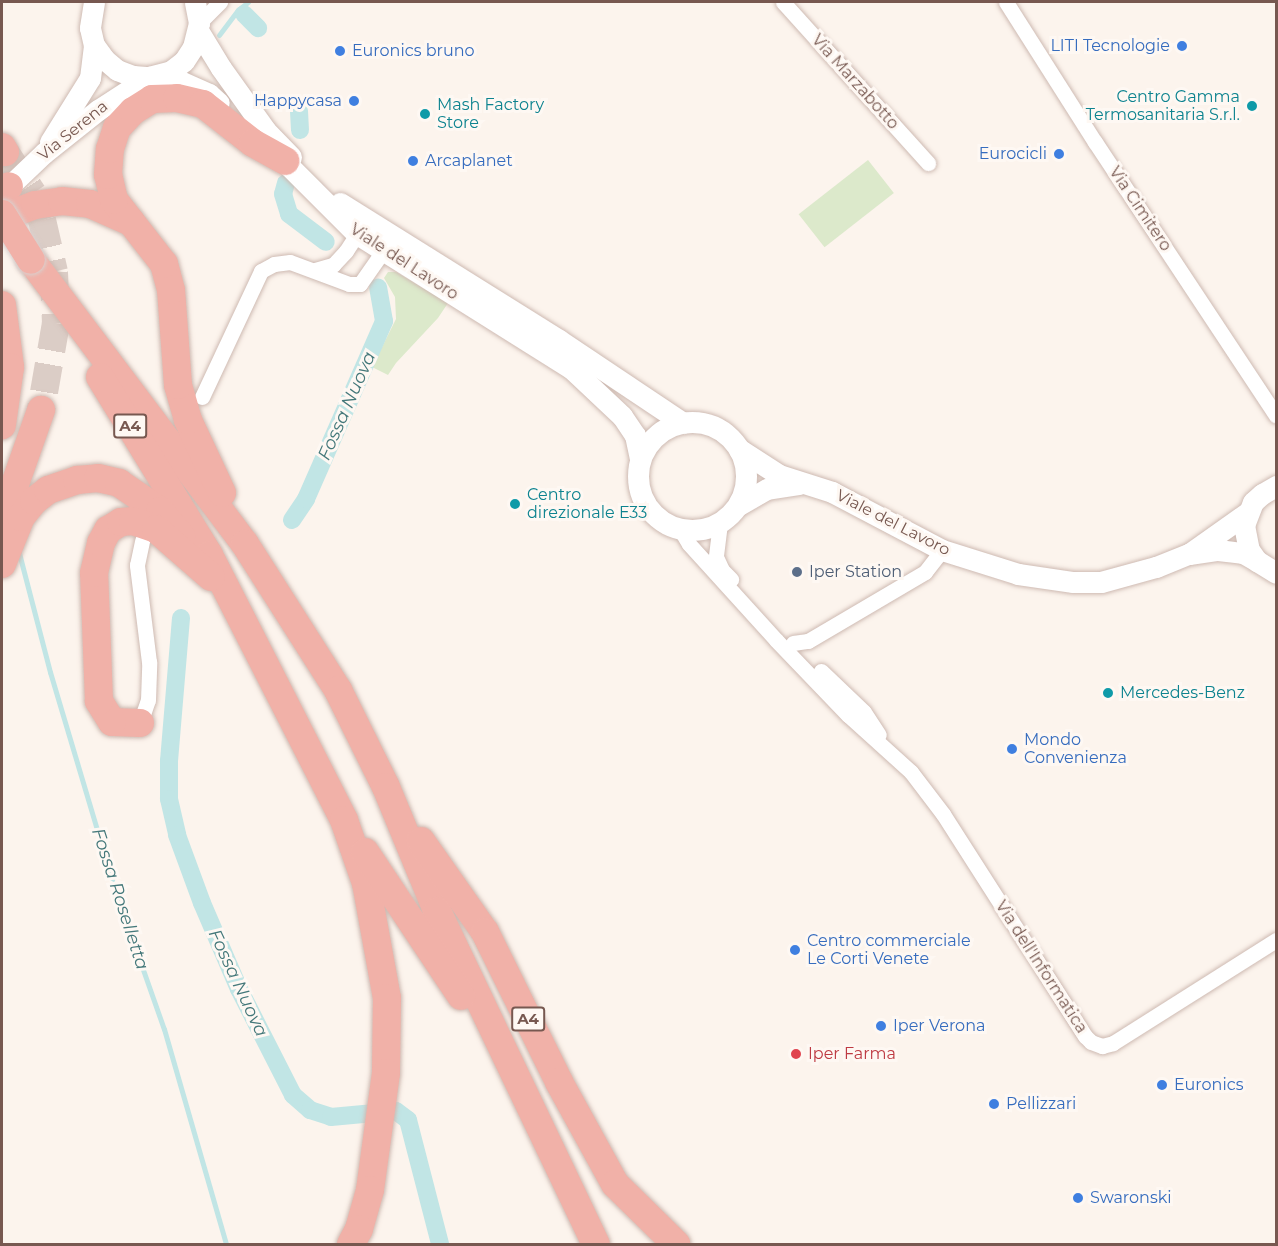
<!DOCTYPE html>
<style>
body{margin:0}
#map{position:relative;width:1278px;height:1246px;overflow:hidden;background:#fcf4ed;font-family:Montserrat,sans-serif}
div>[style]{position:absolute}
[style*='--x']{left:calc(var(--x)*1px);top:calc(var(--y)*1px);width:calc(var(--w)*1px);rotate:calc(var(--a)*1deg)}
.green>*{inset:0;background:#dce9cb;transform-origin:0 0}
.stream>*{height:5px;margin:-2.5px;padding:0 2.5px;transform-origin:2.5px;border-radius:2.5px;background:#c1e5e5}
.canal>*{height:18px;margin:-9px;padding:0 9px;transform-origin:9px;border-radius:9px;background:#c1e5e5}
.highway-tunnel>*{height:28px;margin-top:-14px;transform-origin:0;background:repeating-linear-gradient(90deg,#dbcdc6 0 28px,transparent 0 42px)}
.roads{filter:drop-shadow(0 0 2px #cebab2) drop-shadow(0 0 2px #cebab2)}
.street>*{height:15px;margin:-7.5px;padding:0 7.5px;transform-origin:7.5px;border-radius:7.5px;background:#fff}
.secondary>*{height:21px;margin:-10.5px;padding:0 10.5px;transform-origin:10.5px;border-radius:10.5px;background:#fff}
.secondary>.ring{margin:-10.5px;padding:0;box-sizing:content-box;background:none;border:21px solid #fff;border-radius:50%}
.highway>*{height:28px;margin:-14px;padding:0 14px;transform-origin:14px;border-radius:14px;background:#f1b1a8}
.bridges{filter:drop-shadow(0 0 2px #d9d0ce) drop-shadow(0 0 2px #d9d0ce)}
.highway-bridge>*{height:28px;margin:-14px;padding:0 14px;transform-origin:14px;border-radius:14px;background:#f1b1a8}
.dots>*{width:16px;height:16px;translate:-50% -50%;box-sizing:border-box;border:3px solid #fef8f3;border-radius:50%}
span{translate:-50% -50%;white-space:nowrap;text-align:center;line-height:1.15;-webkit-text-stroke:6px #fef8f3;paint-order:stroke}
.shield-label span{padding:2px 4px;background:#fef8f3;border:2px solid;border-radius:4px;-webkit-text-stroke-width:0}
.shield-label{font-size:15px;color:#775850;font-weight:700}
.shop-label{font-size:16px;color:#366cbe}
.right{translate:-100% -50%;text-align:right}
.left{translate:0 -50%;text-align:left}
.street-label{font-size:16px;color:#775850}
.culture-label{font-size:16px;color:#0d838f}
.service-label{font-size:16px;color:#4e5e75}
.health-label{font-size:16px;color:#be3a42}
.water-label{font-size:18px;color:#44787a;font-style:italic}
.frame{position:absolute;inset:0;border:3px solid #775850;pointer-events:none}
</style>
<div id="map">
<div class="green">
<i style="left:868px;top:160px;width:42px;height:88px;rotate:52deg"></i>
<i style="clip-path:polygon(388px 272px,396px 272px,448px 303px,438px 318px,396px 363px,388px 375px,372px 367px,396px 319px,395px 297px,384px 278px)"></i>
</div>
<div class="stream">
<i style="--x:219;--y:35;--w:31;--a:-53"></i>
<i style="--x:238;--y:10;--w:13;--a:-39"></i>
<i style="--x:19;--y:553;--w:123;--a:75.4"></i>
<i style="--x:50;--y:672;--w:231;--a:73.4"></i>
<i style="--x:116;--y:893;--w:144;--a:70.6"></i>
<i style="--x:164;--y:1029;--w:224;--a:73.9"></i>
</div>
<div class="canal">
<i style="--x:244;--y:14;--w:20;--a:45"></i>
<i style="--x:299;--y:111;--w:19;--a:87"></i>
<i style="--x:286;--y:183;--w:11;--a:105"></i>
<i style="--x:283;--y:194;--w:21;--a:73"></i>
<i style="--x:289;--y:214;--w:46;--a:37.1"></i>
<i style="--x:292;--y:520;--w:25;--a:-56"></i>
<i style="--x:306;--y:499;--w:194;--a:-66.3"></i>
<i style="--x:384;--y:321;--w:34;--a:-100"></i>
<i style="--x:181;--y:618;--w:144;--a:94.8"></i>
<i style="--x:169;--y:761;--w:38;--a:90"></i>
<i style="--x:169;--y:799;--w:37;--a:77"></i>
<i style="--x:177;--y:835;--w:72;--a:69.8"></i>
<i style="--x:202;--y:903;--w:94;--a:66.7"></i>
<i style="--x:239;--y:989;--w:119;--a:63"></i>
<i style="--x:293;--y:1095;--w:23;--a:41"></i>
<i style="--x:310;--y:1110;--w:22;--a:18"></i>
<i style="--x:331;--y:1117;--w:65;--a:-5.3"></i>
<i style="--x:396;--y:1111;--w:15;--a:37"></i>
<i style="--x:408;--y:1120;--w:128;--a:75.5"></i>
</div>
<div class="highway-tunnel">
<i style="--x:5;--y:152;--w:50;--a:56.3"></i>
<i style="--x:33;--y:194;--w:28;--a:71"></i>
<i style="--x:42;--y:220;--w:53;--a:77"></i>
<i style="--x:54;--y:272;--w:51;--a:87.8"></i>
<i style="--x:56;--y:323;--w:88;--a:99.8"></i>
</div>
<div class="roads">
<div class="street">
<i style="--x:783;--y:2;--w:217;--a:48"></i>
<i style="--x:1006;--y:2;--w:166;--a:57.6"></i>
<i style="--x:1095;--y:142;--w:328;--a:56.5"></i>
<i style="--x:199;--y:23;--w:30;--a:-45"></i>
<i style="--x:315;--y:270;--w:19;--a:-16"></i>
<i style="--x:333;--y:265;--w:19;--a:-47"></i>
<i style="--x:346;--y:251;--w:20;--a:-57"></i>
<i style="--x:202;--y:397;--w:139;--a:-64.9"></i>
<i style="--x:261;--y:271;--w:15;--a:-28"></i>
<i style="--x:274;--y:264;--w:16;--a:-7"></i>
<i style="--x:290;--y:262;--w:63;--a:20.4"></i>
<i style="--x:349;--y:284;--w:11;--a:0"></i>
<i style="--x:360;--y:284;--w:39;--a:-55"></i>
<i style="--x:720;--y:523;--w:34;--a:97"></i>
<i style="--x:716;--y:557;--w:14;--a:65"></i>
<i style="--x:722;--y:570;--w:13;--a:45"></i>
<i style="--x:680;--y:529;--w:17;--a:59"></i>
<i style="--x:689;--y:544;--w:130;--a:47.8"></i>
<i style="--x:776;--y:640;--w:104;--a:46.2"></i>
<i style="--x:848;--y:715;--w:85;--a:42.1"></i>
<i style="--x:911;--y:772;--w:53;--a:52.7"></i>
<i style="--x:943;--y:814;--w:264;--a:57.4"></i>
<i style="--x:1085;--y:1036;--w:8;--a:45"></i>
<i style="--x:1091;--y:1042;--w:12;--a:20"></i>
<i style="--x:1102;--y:1046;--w:11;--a:-15"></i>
<i style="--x:1113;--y:1043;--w:193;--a:-32.3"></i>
<i style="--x:793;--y:643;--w:15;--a:-8"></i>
<i style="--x:808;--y:641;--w:136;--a:-30.5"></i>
<i style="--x:925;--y:572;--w:28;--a:-52"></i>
<i style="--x:821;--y:671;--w:59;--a:43.6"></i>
<i style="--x:864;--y:712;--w:27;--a:57"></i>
<i style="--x:140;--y:723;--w:24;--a:-71"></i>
<i style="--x:148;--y:700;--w:38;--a:-88"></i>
<i style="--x:149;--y:662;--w:98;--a:-97.1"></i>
<i style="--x:137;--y:565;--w:25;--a:-78"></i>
</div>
<div class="secondary">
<i style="--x:94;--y:2;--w:26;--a:99"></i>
<i style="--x:90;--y:28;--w:17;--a:77"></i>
<i style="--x:94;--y:45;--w:17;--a:54"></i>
<i style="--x:104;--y:59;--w:17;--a:40"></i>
<i style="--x:117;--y:70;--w:17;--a:21"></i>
<i style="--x:133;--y:76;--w:16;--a:4"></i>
<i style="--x:149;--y:77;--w:23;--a:-15"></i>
<i style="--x:171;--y:71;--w:16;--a:-38"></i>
<i style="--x:184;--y:61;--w:17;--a:-57"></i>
<i style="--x:193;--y:47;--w:25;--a:-76"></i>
<i style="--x:199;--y:23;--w:21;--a:-101"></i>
<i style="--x:199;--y:32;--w:42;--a:58.6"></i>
<i style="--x:221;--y:68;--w:77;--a:54.5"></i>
<i style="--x:266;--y:131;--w:36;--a:46"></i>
<i style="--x:156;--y:76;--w:25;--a:12"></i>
<i style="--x:180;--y:81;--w:32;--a:24"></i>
<i style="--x:209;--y:94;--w:13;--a:42"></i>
<i style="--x:50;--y:142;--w:75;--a:-58"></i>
<i style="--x:90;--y:78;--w:33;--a:-83"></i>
<i style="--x:274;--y:151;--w:117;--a:45"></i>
<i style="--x:357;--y:234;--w:252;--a:32.1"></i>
<i style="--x:571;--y:368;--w:70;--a:43.3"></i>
<i style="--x:622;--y:416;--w:23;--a:56"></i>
<i style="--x:635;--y:435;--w:25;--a:78"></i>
<i style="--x:2;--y:193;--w:58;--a:-43.6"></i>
<i style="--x:44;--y:153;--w:69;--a:-38.5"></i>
<i style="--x:98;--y:110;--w:61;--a:-32.9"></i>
<i style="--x:340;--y:203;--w:258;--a:32"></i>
<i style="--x:559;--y:340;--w:149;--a:33.8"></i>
<i class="ring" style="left:638px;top:422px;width:87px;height:87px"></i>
<i style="--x:739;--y:449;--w:48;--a:33"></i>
<i style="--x:779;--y:475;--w:56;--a:17.8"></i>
<i style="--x:832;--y:492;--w:124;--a:27.8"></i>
<i style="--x:942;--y:550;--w:80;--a:17.5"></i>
<i style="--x:1018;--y:574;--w:56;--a:8.3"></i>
<i style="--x:1073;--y:582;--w:28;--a:0"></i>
<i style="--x:1101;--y:582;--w:57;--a:-15.3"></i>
<i style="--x:1156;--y:567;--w:35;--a:-22"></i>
<i style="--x:1189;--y:554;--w:71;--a:-35.3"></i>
<i style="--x:1276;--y:486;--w:16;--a:150"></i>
<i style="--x:1262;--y:494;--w:12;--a:138"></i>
<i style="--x:1253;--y:502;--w:25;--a:111"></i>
<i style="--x:1244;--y:525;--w:25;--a:79"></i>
<i style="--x:1249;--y:550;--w:14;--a:54"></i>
<i style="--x:1257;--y:561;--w:22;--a:32"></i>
<i style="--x:739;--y:505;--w:32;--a:-30"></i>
<i style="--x:767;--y:489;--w:33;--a:-9"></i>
<i style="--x:1189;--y:554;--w:29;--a:-8"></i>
<i style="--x:1218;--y:550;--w:25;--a:7"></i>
<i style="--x:1243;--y:553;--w:16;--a:30"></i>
</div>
<div class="highway">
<i style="--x:2;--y:147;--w:6;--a:59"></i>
<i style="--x:2;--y:196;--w:12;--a:-55"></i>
<i style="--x:2;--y:224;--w:16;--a:-43"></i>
<i style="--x:14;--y:213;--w:22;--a:-21"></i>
<i style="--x:35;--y:205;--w:27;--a:-8"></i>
<i style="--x:62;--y:201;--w:28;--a:6"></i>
<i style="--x:90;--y:204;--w:45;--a:23.7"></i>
<i style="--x:31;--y:260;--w:356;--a:53"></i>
<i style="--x:245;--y:544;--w:173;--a:57.5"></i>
<i style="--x:338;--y:690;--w:108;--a:63.7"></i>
<i style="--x:386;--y:787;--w:134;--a:67.6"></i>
<i style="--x:437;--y:911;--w:369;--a:64.5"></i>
<i style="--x:2;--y:305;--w:63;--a:82.6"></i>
<i style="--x:10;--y:367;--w:59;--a:97.9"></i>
<i style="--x:100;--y:377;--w:209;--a:58.5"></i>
<i style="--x:209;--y:555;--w:297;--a:63"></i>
<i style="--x:344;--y:820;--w:67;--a:70.8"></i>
<i style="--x:366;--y:883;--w:117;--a:79.7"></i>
<i style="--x:387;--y:998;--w:75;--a:90.8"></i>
<i style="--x:386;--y:1073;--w:118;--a:97.8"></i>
<i style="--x:370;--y:1190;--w:41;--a:105.8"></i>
<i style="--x:359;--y:1229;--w:17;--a:118"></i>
<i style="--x:222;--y:493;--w:81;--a:-115"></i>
<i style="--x:188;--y:420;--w:36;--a:-106"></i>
<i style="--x:178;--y:385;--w:95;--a:-94.2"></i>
<i style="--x:171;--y:290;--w:27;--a:-105"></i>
<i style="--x:164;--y:264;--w:81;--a:-128"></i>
<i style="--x:114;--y:200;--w:26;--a:-103"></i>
<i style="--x:108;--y:175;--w:26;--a:-86"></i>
<i style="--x:110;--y:149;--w:22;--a:-72"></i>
<i style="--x:117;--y:128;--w:23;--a:-47"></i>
<i style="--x:133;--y:111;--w:22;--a:-32"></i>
<i style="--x:152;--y:99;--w:25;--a:-2"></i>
<i style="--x:177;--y:98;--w:27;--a:13"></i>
<i style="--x:203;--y:104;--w:63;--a:38"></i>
<i style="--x:253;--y:143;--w:37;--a:29"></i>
<i style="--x:2;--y:521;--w:118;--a:-70.6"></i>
<i style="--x:2;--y:564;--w:51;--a:-68"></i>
<i style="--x:21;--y:517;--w:21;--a:-51"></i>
<i style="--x:34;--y:501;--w:18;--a:-38"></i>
<i style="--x:48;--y:490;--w:31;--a:-19"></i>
<i style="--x:77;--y:480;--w:21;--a:-5"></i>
<i style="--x:98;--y:478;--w:22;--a:13"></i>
<i style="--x:119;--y:483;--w:50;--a:34.3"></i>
<i style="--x:160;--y:511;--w:33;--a:50"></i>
<i style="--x:140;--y:723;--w:28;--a:-178"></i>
<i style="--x:112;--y:722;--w:25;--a:-122"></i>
<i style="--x:99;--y:701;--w:128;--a:-92.2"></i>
<i style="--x:94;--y:573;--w:31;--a:-77"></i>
<i style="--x:101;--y:543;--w:15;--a:-62"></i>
<i style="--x:108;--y:530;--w:15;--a:-32"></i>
<i style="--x:121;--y:522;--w:12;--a:-5"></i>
<i style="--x:133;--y:521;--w:24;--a:19"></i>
<i style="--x:156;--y:529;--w:73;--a:41.1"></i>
<i style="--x:421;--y:841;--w:111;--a:54.9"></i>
<i style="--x:485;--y:932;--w:167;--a:63.7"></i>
<i style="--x:559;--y:1082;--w:116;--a:61.2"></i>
<i style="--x:615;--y:1184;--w:86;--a:44.5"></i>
<i style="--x:365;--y:852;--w:173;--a:56.3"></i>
</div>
</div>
<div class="bridges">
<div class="highway-bridge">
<i style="--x:2;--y:214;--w:54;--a:57.8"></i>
</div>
</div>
<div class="dots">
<i style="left:1182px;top:46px;background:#3f7fe0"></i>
<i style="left:340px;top:51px;background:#3f7fe0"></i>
<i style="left:354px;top:101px;background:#3f7fe0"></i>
<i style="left:1252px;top:106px;background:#0f9aa8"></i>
<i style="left:425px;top:114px;background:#0f9aa8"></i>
<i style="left:1059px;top:154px;background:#3f7fe0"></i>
<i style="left:413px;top:161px;background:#3f7fe0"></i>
<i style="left:515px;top:504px;background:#0f9aa8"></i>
<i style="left:797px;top:572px;background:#5c6f8a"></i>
<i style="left:1108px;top:693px;background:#0f9aa8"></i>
<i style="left:1012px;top:749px;background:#3f7fe0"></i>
<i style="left:795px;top:950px;background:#3f7fe0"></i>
<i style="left:881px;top:1026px;background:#3f7fe0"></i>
<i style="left:796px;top:1054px;background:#e0444e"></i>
<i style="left:1162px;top:1085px;background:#3f7fe0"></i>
<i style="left:994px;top:1104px;background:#3f7fe0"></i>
<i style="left:1078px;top:1198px;background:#3f7fe0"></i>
</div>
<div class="shield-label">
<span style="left:130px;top:426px">A4</span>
<span style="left:528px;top:1019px">A4</span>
</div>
<div class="shop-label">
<span class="right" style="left:1170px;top:46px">LITI Tecnologie</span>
<span class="left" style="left:352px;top:51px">Euronics bruno</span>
<span class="right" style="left:342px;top:101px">Happycasa</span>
<span class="right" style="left:1047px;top:154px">Eurocicli</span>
<span class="left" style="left:425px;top:161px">Arcaplanet</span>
<span class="left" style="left:1024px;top:749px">Mondo<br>Convenienza</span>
<span class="left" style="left:807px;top:950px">Centro commerciale<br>Le Corti Venete</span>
<span class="left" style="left:893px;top:1026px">Iper Verona</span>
<span class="left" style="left:1174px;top:1085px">Euronics</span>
<span class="left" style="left:1006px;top:1104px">Pellizzari</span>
<span class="left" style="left:1090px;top:1198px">Swaronski</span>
</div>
<div class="street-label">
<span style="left:855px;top:82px;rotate:48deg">Via Marzabotto</span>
<span style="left:73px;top:131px;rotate:-39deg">Via Serena</span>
<span style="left:1140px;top:209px;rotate:56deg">Via Cimitero</span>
<span style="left:404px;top:262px;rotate:33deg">Viale del Lavoro</span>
<span style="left:893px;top:523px;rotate:27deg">Viale del Lavoro</span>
<span style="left:1041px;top:967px;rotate:57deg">Via dell'Informatica</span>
</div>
<div class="culture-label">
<span class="right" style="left:1240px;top:106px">Centro Gamma<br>Termosanitaria S.r.l.</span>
<span class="left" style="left:437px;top:114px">Mash Factory<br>Store</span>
<span class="left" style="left:527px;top:504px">Centro<br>direzionale E33</span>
<span class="left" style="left:1120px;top:693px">Mercedes-Benz</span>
</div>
<div class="service-label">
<span class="left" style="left:809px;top:572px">Iper Station</span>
</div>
<div class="health-label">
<span class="left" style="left:808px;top:1054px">Iper Farma</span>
</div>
<div class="water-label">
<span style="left:347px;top:406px;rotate:-66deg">Fossa Nuova</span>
<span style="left:120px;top:899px;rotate:72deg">Fossa Roselletta</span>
<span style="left:238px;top:983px;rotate:65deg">Fossa Nuova</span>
</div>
<div class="frame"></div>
</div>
